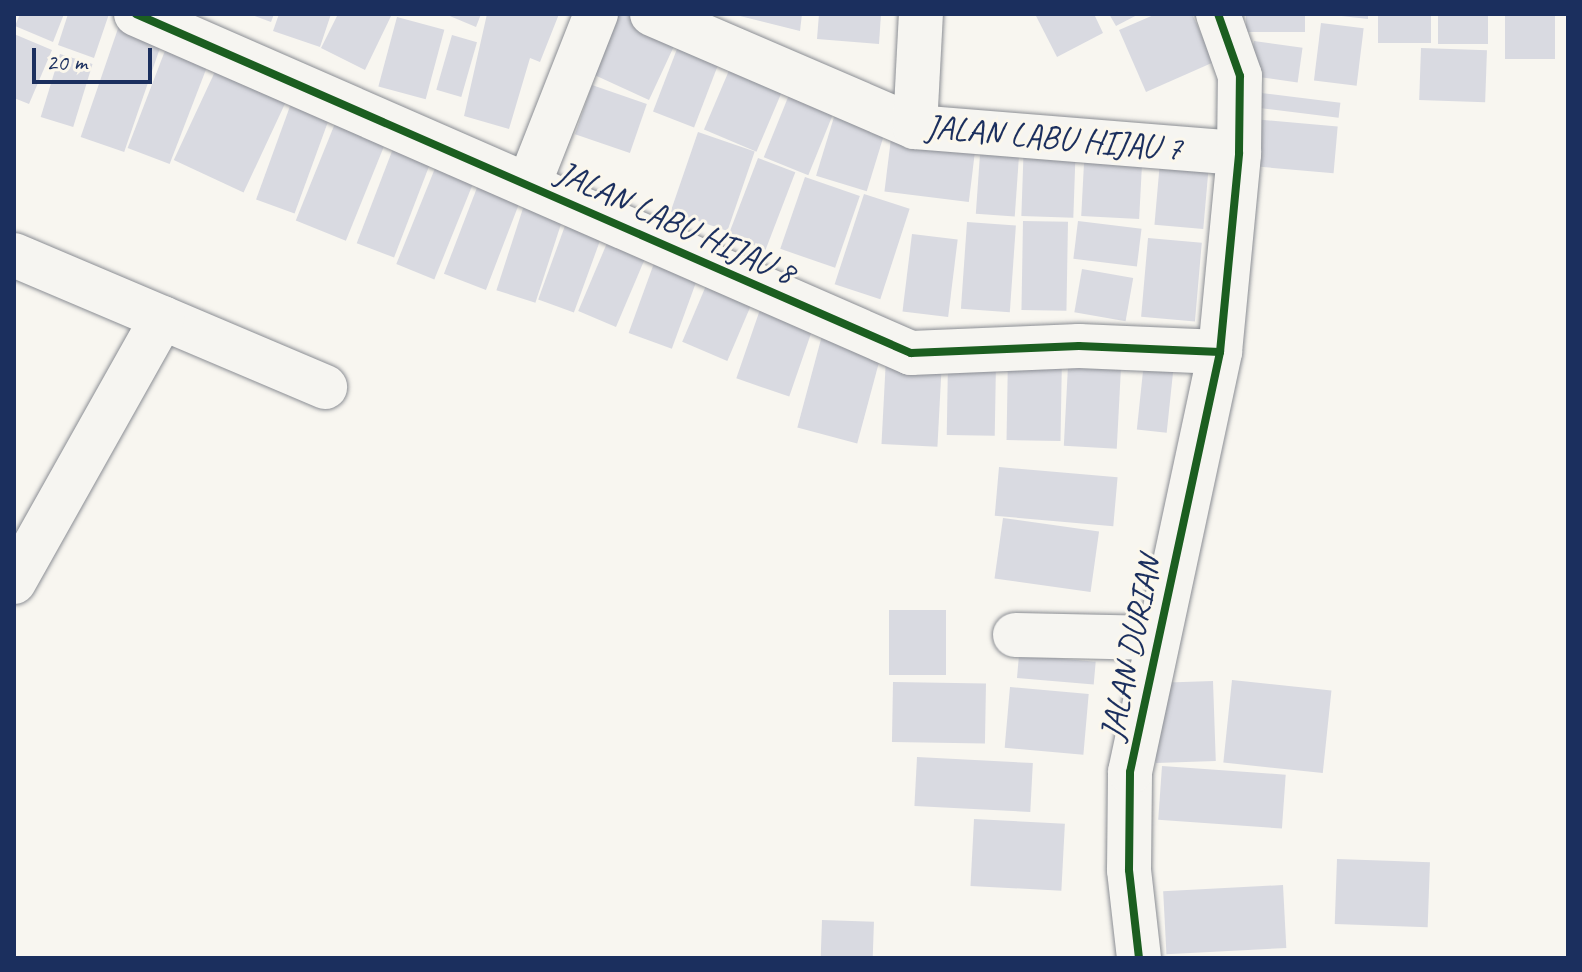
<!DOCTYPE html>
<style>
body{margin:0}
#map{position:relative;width:1582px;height:972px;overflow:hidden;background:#f8f6f0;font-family:Caveat,sans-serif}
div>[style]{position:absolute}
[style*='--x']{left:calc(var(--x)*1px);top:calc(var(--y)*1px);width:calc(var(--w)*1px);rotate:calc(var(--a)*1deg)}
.building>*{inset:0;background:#d9dae1;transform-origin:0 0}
.roads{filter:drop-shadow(0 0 2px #8b8e94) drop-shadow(0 0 2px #8b8e94)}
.street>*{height:44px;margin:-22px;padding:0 22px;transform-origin:22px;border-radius:22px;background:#f6f5f1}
.cycleway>*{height:8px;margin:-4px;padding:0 4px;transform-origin:4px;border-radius:4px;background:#1b5e20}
span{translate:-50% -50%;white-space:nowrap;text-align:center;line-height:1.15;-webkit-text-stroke:6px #fbf7ec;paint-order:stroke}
.street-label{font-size:34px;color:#1b2f5e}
.frame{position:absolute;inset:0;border:16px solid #1b2f5e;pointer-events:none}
.scale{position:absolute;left:32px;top:48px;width:120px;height:36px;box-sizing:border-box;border:4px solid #1b2f5e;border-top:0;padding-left:10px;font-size:24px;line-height:28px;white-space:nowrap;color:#1b2f5e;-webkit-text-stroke:6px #fbf7ec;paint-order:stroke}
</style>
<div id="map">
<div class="building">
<i style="clip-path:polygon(20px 14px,64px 14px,53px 42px,15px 26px)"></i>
<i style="clip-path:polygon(68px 14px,109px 14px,94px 58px,58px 45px)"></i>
<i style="left:123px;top:14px;width:46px;height:130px;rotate:19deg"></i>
<i style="clip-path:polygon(249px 14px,274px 14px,271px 22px)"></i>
<i style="clip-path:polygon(279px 14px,331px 14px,320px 47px,273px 31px)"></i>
<i style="clip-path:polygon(338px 14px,392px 14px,365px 70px,321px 48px)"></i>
<i style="clip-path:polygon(445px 14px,481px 14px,476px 27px)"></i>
<i style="clip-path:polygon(487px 14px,559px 14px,540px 62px,530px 58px,509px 129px,464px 116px)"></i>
<i style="clip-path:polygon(602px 14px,645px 14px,681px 31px,649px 100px,577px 67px)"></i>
<i style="clip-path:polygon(732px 14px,802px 14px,800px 31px)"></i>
<i style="clip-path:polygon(819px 14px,881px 14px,879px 44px,817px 39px)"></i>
<i style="clip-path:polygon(1035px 14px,1094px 14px,1103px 33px,1057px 57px)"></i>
<i style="clip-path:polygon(1109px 14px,1139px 14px,1116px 26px)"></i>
<i style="clip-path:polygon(1156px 14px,1192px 14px,1214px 62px,1146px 92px,1119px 30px)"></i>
<i style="left:1246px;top:14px;width:59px;height:18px"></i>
<i style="clip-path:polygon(1324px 14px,1368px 14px,1368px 19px)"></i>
<i style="left:1378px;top:14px;width:53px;height:29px"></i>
<i style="left:1438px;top:14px;width:50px;height:30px"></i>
<i style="left:1505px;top:14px;width:50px;height:45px"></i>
<i style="left:397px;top:17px;width:49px;height:72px;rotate:15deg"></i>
<i style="left:1321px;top:23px;width:43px;height:58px;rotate:7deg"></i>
<i style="clip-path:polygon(14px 34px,52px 50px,29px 104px,14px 98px)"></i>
<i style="left:171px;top:35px;width:45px;height:121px;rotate:21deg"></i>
<i style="left:452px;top:35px;width:26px;height:57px;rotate:16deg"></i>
<i style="left:682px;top:36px;width:44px;height:81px;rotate:21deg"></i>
<i style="left:1254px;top:41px;width:49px;height:35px;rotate:8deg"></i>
<i style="left:1421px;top:48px;width:66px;height:52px;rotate:2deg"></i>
<i style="left:60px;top:54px;width:34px;height:66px;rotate:17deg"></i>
<i style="left:736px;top:54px;width:57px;height:82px;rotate:23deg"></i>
<i style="left:219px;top:63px;width:77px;height:107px;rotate:25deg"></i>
<i style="left:592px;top:85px;width:58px;height:52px;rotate:19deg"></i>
<i style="left:793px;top:85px;width:48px;height:78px;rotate:22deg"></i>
<i style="left:1261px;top:93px;width:80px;height:15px;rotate:7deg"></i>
<i style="left:293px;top:98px;width:41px;height:108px;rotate:20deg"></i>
<i style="left:838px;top:104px;width:53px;height:75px;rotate:17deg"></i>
<i style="left:340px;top:111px;width:54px;height:118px;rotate:22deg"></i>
<i style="left:1253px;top:119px;width:85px;height:47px;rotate:5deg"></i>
<i style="left:892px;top:130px;width:85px;height:62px;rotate:7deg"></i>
<i style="left:698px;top:132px;width:60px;height:84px;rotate:19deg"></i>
<i style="left:399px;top:133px;width:40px;height:118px;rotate:21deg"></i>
<i style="left:981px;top:140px;width:39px;height:74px;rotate:4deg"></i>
<i style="left:1024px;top:140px;width:52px;height:76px;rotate:2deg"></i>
<i style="left:1085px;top:144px;width:58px;height:72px;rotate:3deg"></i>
<i style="left:1161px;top:150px;width:49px;height:75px;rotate:5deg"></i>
<i style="left:442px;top:151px;width:41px;height:122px;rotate:22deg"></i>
<i style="left:758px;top:158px;width:40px;height:83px;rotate:21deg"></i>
<i style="left:483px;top:172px;width:45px;height:109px;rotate:21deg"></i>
<i style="left:805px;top:177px;width:58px;height:76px;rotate:19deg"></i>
<i style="left:864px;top:194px;width:48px;height:95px;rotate:18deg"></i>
<i style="left:527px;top:196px;width:41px;height:99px;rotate:18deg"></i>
<i style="left:570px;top:212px;width:38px;height:93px;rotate:20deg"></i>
<i style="left:1023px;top:221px;width:45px;height:89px;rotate:1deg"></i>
<i style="left:1078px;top:221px;width:64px;height:38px;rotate:7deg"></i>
<i style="left:967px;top:222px;width:49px;height:87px;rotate:4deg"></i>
<i style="left:613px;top:229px;width:41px;height:89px;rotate:23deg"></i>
<i style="left:912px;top:234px;width:46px;height:78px;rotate:7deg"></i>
<i style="left:1148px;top:238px;width:54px;height:79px;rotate:5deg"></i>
<i style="left:657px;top:255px;width:46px;height:83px;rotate:20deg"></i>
<i style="left:1082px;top:269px;width:52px;height:44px;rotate:10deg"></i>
<i style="left:708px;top:281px;width:49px;height:66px;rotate:23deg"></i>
<i style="left:764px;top:298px;width:56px;height:85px;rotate:19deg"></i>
<i style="left:824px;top:328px;width:62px;height:103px;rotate:15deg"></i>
<i style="left:1069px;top:347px;width:53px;height:99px;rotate:3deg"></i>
<i style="left:1145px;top:352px;width:30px;height:78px;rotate:6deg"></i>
<i style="left:1008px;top:355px;width:54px;height:85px;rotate:1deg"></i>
<i style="left:886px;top:358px;width:56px;height:86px;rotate:3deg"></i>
<i style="left:948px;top:362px;width:48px;height:73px;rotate:1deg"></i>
<i style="left:999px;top:467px;width:119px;height:49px;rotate:5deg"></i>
<i style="left:1003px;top:518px;width:97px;height:61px;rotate:8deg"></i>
<i style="left:946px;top:610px;width:65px;height:57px;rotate:90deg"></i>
<i style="left:1019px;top:655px;width:77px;height:23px;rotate:5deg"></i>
<i style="left:1232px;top:680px;width:100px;height:83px;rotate:6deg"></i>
<i style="left:1213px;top:681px;width:80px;height:60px;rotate:88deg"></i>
<i style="left:893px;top:682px;width:93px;height:60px;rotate:1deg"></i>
<i style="left:1010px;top:687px;width:79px;height:61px;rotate:5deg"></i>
<i style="left:917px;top:757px;width:116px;height:49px;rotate:3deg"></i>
<i style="left:1162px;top:766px;width:124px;height:54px;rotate:4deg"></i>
<i style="left:974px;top:819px;width:91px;height:67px;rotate:3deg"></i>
<i style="left:1337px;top:859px;width:93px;height:65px;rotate:2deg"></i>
<i style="left:1283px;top:885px;width:63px;height:120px;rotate:87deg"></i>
<i style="left:822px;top:920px;width:52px;height:38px;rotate:2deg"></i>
</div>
<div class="roads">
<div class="street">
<i style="--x:136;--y:14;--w:846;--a:23.63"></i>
<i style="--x:911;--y:353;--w:168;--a:-2.4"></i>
<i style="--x:1079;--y:346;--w:141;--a:2.4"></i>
<i style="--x:652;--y:14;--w:286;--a:23.3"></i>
<i style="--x:915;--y:127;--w:325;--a:4.6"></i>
<i style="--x:915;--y:127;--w:113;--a:-87"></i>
<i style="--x:529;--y:184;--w:183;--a:-68.5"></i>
<i style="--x:14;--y:255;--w:338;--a:23"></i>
<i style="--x:14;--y:582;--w:303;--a:-60.7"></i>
<i style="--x:1015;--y:635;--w:143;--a:1.2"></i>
<i style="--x:1139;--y:958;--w:89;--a:-96.5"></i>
<i style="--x:1129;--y:870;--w:98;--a:-89.4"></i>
<i style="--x:1130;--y:772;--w:430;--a:-77.9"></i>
<i style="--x:1220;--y:352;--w:200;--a:-84.5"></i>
<i style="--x:1239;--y:153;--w:77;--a:-89.3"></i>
<i style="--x:1240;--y:76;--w:66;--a:-109.5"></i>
</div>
</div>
<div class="cycleway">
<i style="--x:136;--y:14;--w:846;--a:23.63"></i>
<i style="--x:911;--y:353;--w:168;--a:-2.4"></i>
<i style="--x:1079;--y:346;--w:141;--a:2.4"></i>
<i style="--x:1139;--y:958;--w:89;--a:-96.5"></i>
<i style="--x:1129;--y:870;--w:98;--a:-89.4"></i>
<i style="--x:1130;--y:772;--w:430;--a:-77.9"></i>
<i style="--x:1220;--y:352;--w:200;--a:-84.5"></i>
<i style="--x:1239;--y:153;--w:77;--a:-89.3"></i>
<i style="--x:1240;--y:76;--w:66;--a:-109.5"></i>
</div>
<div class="street-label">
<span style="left:1054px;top:137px;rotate:5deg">JALAN LABU HIJAU 7</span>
<span style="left:676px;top:222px;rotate:24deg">JALAN LABU HIJAU 8</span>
<span style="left:1130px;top:648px;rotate:-78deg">JALAN DURIAN</span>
</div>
<div class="frame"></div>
<div class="scale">20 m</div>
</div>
